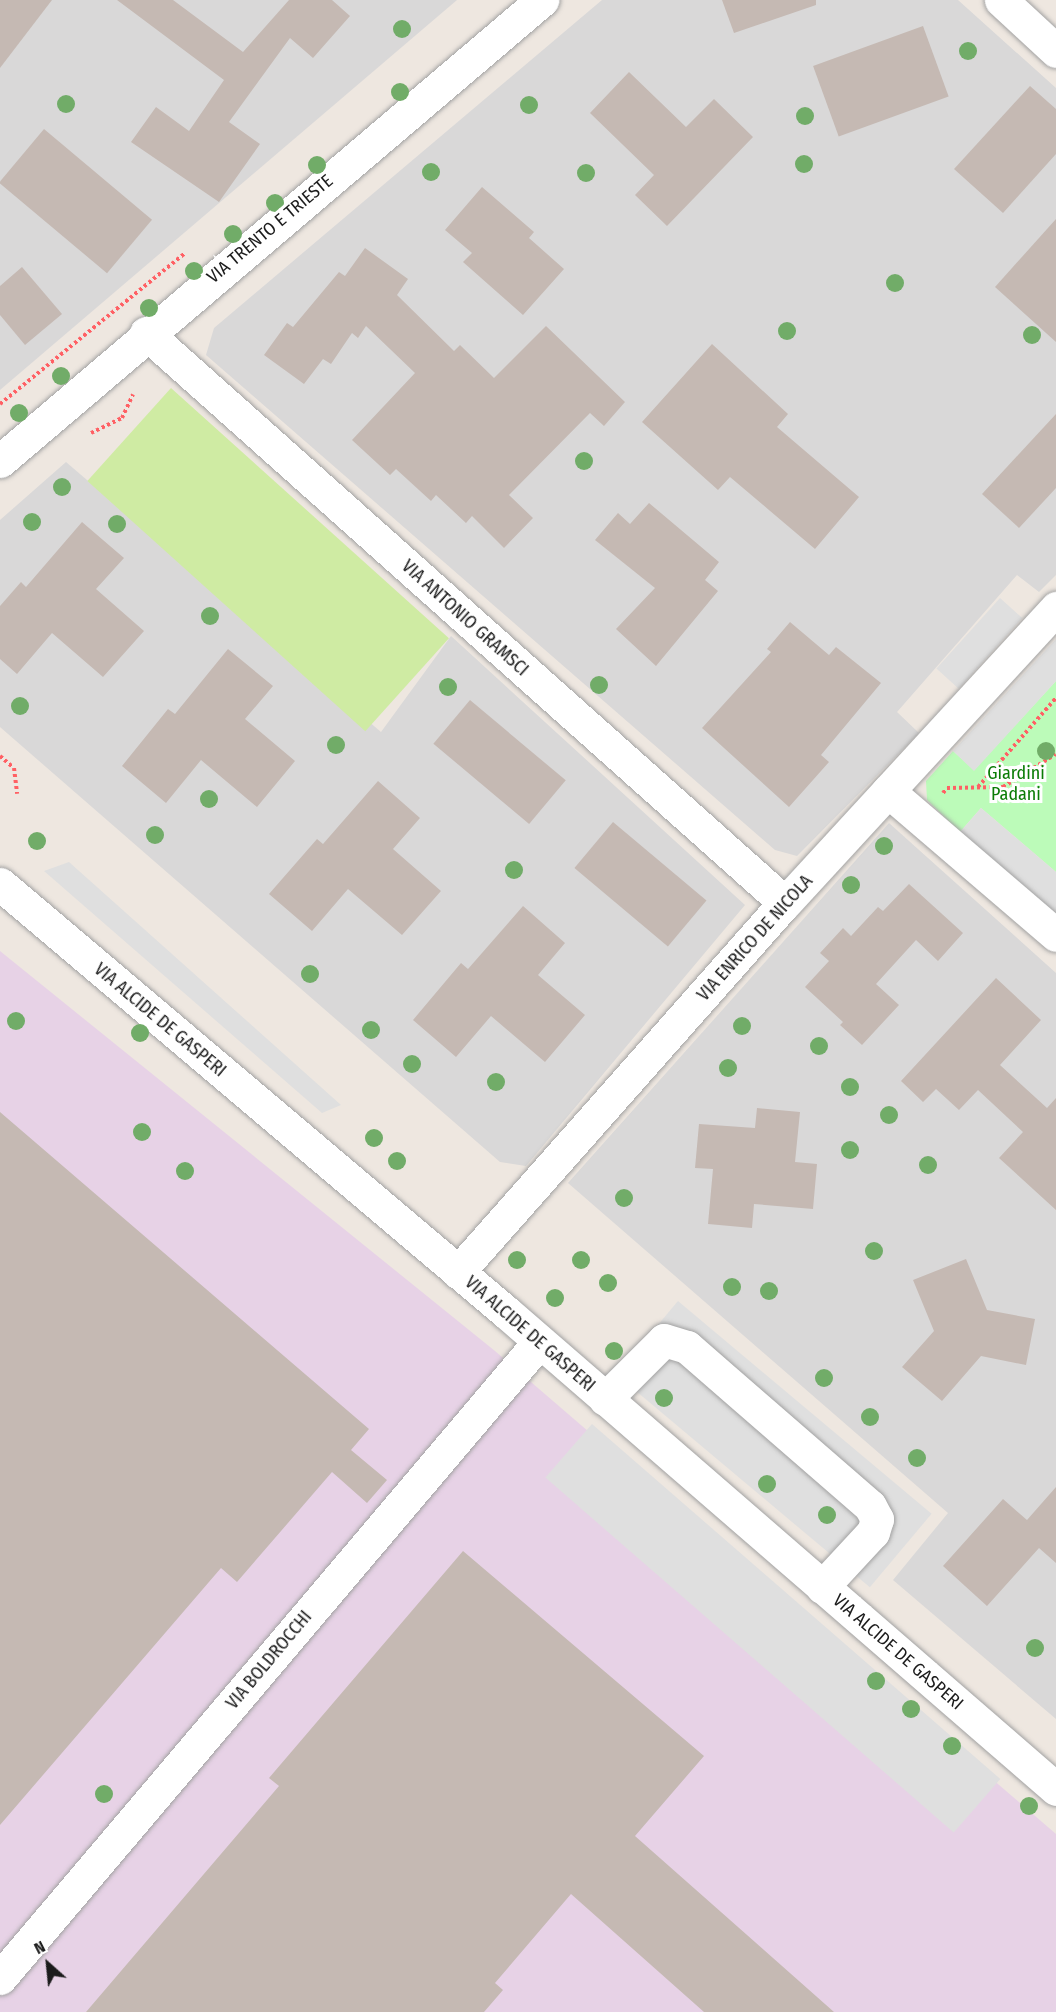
<!DOCTYPE html>
<style>
body{margin:0}
#map{position:relative;width:1056px;height:2012px;overflow:hidden;background:#eee7e0;font-family:"Fira Sans Condensed",sans-serif}
div>[style]{position:absolute}
[style*='--x']{left:calc(var(--x)*1px);top:calc(var(--y)*1px);width:calc(var(--w)*1px);rotate:calc(var(--a)*1deg)}
.residential>*{inset:0;background:#d9d8d8}
.industrial>*{inset:0;background:#e7d2e6}
.grass>*{inset:0;background:#cfeba3;transform-origin:0 0}
.park>*{inset:0;background:#bcfbb9}
.parking>*{inset:0;background:#dfdfdf;transform-origin:0 0}
.building>*{inset:0;background:#c5b9b3;transform-origin:0 0}
.path>*{height:4px;margin-top:-2px;transform-origin:0;background:repeating-linear-gradient(90deg,#ff6064 0 3px,transparent 0 6px)}
.roads{filter:drop-shadow(0 0 2px #a2a2a2) drop-shadow(0 0 2px #a2a2a2)}
.minor>*{height:33px;margin:-16.5px;padding:0 16.5px;transform-origin:16.5px;border-radius:16.5px;background:#fff}
.trees>*{width:18px;height:18px;margin:-9px;border-radius:50%;background:#71ac68}
span{translate:-50% -50%;white-space:nowrap;text-align:center;line-height:1.15;-webkit-text-stroke:6px #fff;paint-order:stroke}
.street-label{font-size:18px;color:#1b1b1b}
.park-label{font-size:18px;color:#0b7c06}
.north{position:absolute;left:18px;top:1934px;width:60px;height:60px;-webkit-text-stroke:4px #fff;paint-order:stroke;rotate:333deg;font-size:16px;font-weight:700;line-height:24px;text-align:center;color:#1b1b1b}
.north::after{content:'';display:block;margin:auto;width:21px;height:27px;background:#1b1b1b;clip-path:polygon(50% 0,100% 100%,50% 72%,0 100%)}
</style>
<div id="map">
<div class="residential">
<i style="clip-path:polygon(0 0,457px 0,0 390px)"></i>
<i style="clip-path:polygon(602px 0,958px 0,1056px 88px,1056px 575px,1039px 592px,1017px 575px,897px 712px,919px 733px,797px 856px,775px 850px,206px 355px,214px 328px)"></i>
<i style="clip-path:polygon(66px 462px,381px 732px,451px 636px,745px 905px,526px 1166px,500px 1162px,0 727px,0 520px)"></i>
<i style="clip-path:polygon(889px 823px,1056px 973px,1056px 1719px,893px 1580px,948px 1513px,568px 1183px)"></i>
</div>
<div class="industrial">
<i style="clip-path:polygon(0 951px,495px 1351px,1056px 1834px,1056px 2012px,0 2012px)"></i>
</div>
<div class="grass">
<i style="left:171px;top:388px;width:374px;height:125px;rotate:42deg"></i>
</div>
<div class="park">
<i style="clip-path:polygon(1056px 681px,1056px 872px,981px 808px,960px 832px,927px 800px,926px 781px,953px 751px,974px 770px)"></i>
</div>
<div class="parking">
<i style="left:1000px;top:598px;width:30px;height:95px;rotate:42deg"></i>
<i style="clip-path:polygon(1056px 639px,1056px 681px,974px 771px,953px 751px)"></i>
<i style="clip-path:polygon(981px 808px,1056px 872px,1056px 915px,960px 832px)"></i>
<i style="clip-path:polygon(69px 862px,341px 1105px,322px 1113px,44px 871px)"></i>
<i style="left:678px;top:1301px;width:331px;height:96px;rotate:40deg"></i>
<i style="left:592px;top:1424px;width:541px;height:71px;rotate:41deg"></i>
</div>
<div class="building">
<i style="clip-path:polygon(0 0,52px 0,0 68px)"></i>
<i style="clip-path:polygon(117px 0,173px 0,243px 52px,289px 0,332px 0,350px 16px,313px 58px,290px 38px,229px 122px,260px 144px,219px 202px,131px 142px,156px 107px,189px 131px,224px 80px)"></i>
<i style="clip-path:polygon(722px 0,816px 0,816px 5px,734px 33px)"></i>
<i style="left:923px;top:26px;width:75px;height:117px;rotate:70deg"></i>
<i style="clip-path:polygon(629px 72px,686px 127px,714px 99px,753px 137px,667px 226px,635px 195px,654px 175px,590px 113px)"></i>
<i style="clip-path:polygon(1030px 86px,1056px 109px,1056px 154px,1003px 213px,954px 169px)"></i>
<i style="left:44px;top:129px;width:141px;height:70px;rotate:40deg"></i>
<i style="clip-path:polygon(482px 187px,534px 232px,529px 238px,564px 269px,523px 315px,463px 262px,472px 253px,445px 230px)"></i>
<i style="clip-path:polygon(1056px 219px,1056px 342px,995px 287px)"></i>
<i style="clip-path:polygon(365px 248px,408px 279px,397px 295px,454px 351px,460px 345px,494px 378px,546px 326px,625px 402px,604px 426px,590px 413px,509px 495px,533px 518px,504px 548px,472px 516px,466px 523px,436px 495px,431px 501px,396px 469px,390px 475px,352px 440px,415px 373px,366px 326px,358px 338px,352px 333px,331px 364px,323px 359px,304px 384px,264px 355px,287px 323px,293px 327px,339px 272px,345px 276px)"></i>
<i style="clip-path:polygon(22px 267px,62px 314px,25px 345px,0 315px,0 286px)"></i>
<i style="clip-path:polygon(712px 344px,788px 414px,777px 427px,859px 497px,815px 549px,730px 477px,718px 490px,642px 422px)"></i>
<i style="clip-path:polygon(1056px 414px,1056px 488px,1019px 528px,982px 494px)"></i>
<i style="clip-path:polygon(649px 503px,719px 562px,705px 580px,718px 591px,656px 666px,616px 629px,655px 588px,595px 540px,618px 513px,630px 524px)"></i>
<i style="clip-path:polygon(82px 522px,124px 558px,96px 589px,144px 631px,103px 677px,52px 633px,17px 674px,0 659px,0 606px,21px 582px,26px 587px)"></i>
<i style="clip-path:polygon(790px 622px,829px 655px,836px 647px,881px 683px,821px 755px,829px 762px,789px 807px,702px 728px,771px 652px,767px 649px)"></i>
<i style="clip-path:polygon(228px 649px,273px 686px,245px 719px,295px 761px,257px 807px,201px 760px,166px 803px,122px 766px,168px 709px,175px 714px)"></i>
<i style="left:470px;top:700px;width:125px;height:57px;rotate:40deg"></i>
<i style="clip-path:polygon(378px 781px,420px 818px,393px 849px,441px 891px,402px 935px,348px 889px,312px 931px,269px 894px,317px 839px,323px 844px)"></i>
<i style="left:613px;top:822px;width:122px;height:60px;rotate:40deg"></i>
<i style="clip-path:polygon(909px 884px,963px 933px,938px 961px,916px 940px,876px 984px,899px 1005px,862px 1045px,840px 1025px,843px 1022px,805px 987px,829px 961px,820px 953px,843px 928px,851px 936px,878px 907px,883px 911px)"></i>
<i style="clip-path:polygon(523px 906px,565px 943px,538px 975px,585px 1015px,545px 1062px,491px 1016px,456px 1057px,413px 1020px,461px 963px,468px 969px)"></i>
<i style="clip-path:polygon(996px 978px,1041px 1020px,1000px 1065px,1047px 1108px,1056px 1098px,1056px 1210px,999px 1158px,1023px 1132px,978px 1090px,959px 1110px,936px 1089px,923px 1102px,901px 1081px)"></i>
<i style="clip-path:polygon(757px 1108px,800px 1112px,795px 1162px,817px 1164px,813px 1209px,754px 1204px,752px 1228px,708px 1224px,713px 1169px,695px 1168px,699px 1124px,755px 1128px)"></i>
<i style="clip-path:polygon(0 1112px,369px 1429px,351px 1450px,387px 1480px,367px 1503px,332px 1472px,237px 1582px,221px 1568px,0 1825px)"></i>
<i style="clip-path:polygon(966px 1259px,987px 1310px,1035px 1319px,1026px 1365px,981px 1356px,942px 1401px,902px 1367px,934px 1331px,913px 1280px)"></i>
<i style="clip-path:polygon(1056px 1487px,1056px 1563px,1039px 1548px,987px 1606px,943px 1566px,1003px 1499px,1027px 1520px)"></i>
<i style="clip-path:polygon(463px 1551px,704px 1756px,635px 1836px,834px 2012px,704px 2012px,571px 1894px,495px 1983px,503px 1990px,484px 2012px,86px 2012px,279px 1786px,269px 1778px)"></i>
</div>
<div class="path">
<i style="--x:0;--y:404;--w:239;--a:-39.2"></i>
<i style="--x:91;--y:433;--w:34;--a:-26"></i>
<i style="--x:122;--y:418;--w:26;--a:-65"></i>
<i style="--x:0;--y:756;--w:18;--a:41"></i>
<i style="--x:14;--y:768;--w:26;--a:83"></i>
<i style="--x:978;--y:787;--w:118;--a:-48.8"></i>
<i style="--x:943;--y:793;--w:6;--a:-51"></i>
<i style="--x:947;--y:788;--w:56;--a:-1"></i>
<i style="--x:1003;--y:787;--w:62;--a:-31.9"></i>
</div>
<div class="roads">
<div class="minor">
<i style="--x:1001;--y:0;--w:75;--a:42.8"></i>
<i style="--x:146;--y:333;--w:856;--a:41.73"></i>
<i style="--x:0;--y:461;--w:712;--a:-40.38"></i>
<i style="--x:888;--y:791;--w:221;--a:40.6"></i>
<i style="--x:0;--y:884;--w:663;--a:40.23"></i>
<i style="--x:506;--y:1312;--w:728;--a:40.93"></i>
<i style="--x:458;--y:1272;--w:493;--a:-48.5"></i>
<i style="--x:785;--y:903;--w:401;--a:-47.4"></i>
<i style="--x:605;--y:1399;--w:83;--a:-45"></i>
<i style="--x:664;--y:1340;--w:24;--a:17"></i>
<i style="--x:687;--y:1347;--w:242;--a:41"></i>
<i style="--x:870;--y:1506;--w:15;--a:62"></i>
<i style="--x:877;--y:1519;--w:14;--a:107"></i>
<i style="--x:873;--y:1532;--w:75;--a:132.8"></i>
<i style="--x:0;--y:1978;--w:834;--a:-49.72"></i>
</div>
</div>
<div class="trees">
<i style="left:402px;top:29px"></i>
<i style="left:968px;top:51px"></i>
<i style="left:400px;top:92px"></i>
<i style="left:66px;top:104px"></i>
<i style="left:529px;top:105px"></i>
<i style="left:805px;top:116px"></i>
<i style="left:804px;top:164px"></i>
<i style="left:317px;top:165px"></i>
<i style="left:431px;top:172px"></i>
<i style="left:586px;top:173px"></i>
<i style="left:275px;top:203px"></i>
<i style="left:233px;top:234px"></i>
<i style="left:194px;top:271px"></i>
<i style="left:895px;top:283px"></i>
<i style="left:149px;top:308px"></i>
<i style="left:787px;top:331px"></i>
<i style="left:1032px;top:335px"></i>
<i style="left:61px;top:376px"></i>
<i style="left:19px;top:413px"></i>
<i style="left:584px;top:461px"></i>
<i style="left:62px;top:487px"></i>
<i style="left:32px;top:522px"></i>
<i style="left:117px;top:524px"></i>
<i style="left:210px;top:616px"></i>
<i style="left:599px;top:685px"></i>
<i style="left:448px;top:687px"></i>
<i style="left:20px;top:706px"></i>
<i style="left:336px;top:745px"></i>
<i style="left:1046px;top:751px"></i>
<i style="left:209px;top:799px"></i>
<i style="left:155px;top:835px"></i>
<i style="left:37px;top:841px"></i>
<i style="left:884px;top:846px"></i>
<i style="left:514px;top:870px"></i>
<i style="left:851px;top:885px"></i>
<i style="left:310px;top:974px"></i>
<i style="left:16px;top:1021px"></i>
<i style="left:742px;top:1026px"></i>
<i style="left:371px;top:1030px"></i>
<i style="left:140px;top:1033px"></i>
<i style="left:819px;top:1046px"></i>
<i style="left:412px;top:1064px"></i>
<i style="left:728px;top:1068px"></i>
<i style="left:496px;top:1082px"></i>
<i style="left:850px;top:1087px"></i>
<i style="left:889px;top:1115px"></i>
<i style="left:142px;top:1132px"></i>
<i style="left:374px;top:1138px"></i>
<i style="left:850px;top:1150px"></i>
<i style="left:397px;top:1161px"></i>
<i style="left:928px;top:1165px"></i>
<i style="left:185px;top:1171px"></i>
<i style="left:624px;top:1198px"></i>
<i style="left:874px;top:1251px"></i>
<i style="left:517px;top:1260px"></i>
<i style="left:581px;top:1260px"></i>
<i style="left:608px;top:1283px"></i>
<i style="left:732px;top:1287px"></i>
<i style="left:769px;top:1291px"></i>
<i style="left:555px;top:1298px"></i>
<i style="left:614px;top:1351px"></i>
<i style="left:824px;top:1378px"></i>
<i style="left:664px;top:1398px"></i>
<i style="left:870px;top:1417px"></i>
<i style="left:917px;top:1458px"></i>
<i style="left:767px;top:1484px"></i>
<i style="left:827px;top:1515px"></i>
<i style="left:1035px;top:1648px"></i>
<i style="left:876px;top:1681px"></i>
<i style="left:911px;top:1709px"></i>
<i style="left:952px;top:1746px"></i>
<i style="left:104px;top:1794px"></i>
<i style="left:1029px;top:1806px"></i>
</div>
<div class="street-label">
<span style="left:270px;top:229px;rotate:-40deg">VIA TRENTO E TRIESTE</span>
<span style="left:465px;top:618px;rotate:42deg">VIA ANTONIO GRAMSCI</span>
<span style="left:755px;top:938px;rotate:-48deg">VIA ENRICO DE NICOLA</span>
<span style="left:160px;top:1020px;rotate:40deg">VIA ALCIDE DE GASPERI</span>
<span style="left:530px;top:1334px;rotate:41deg">VIA ALCIDE DE GASPERI</span>
<span style="left:898px;top:1652px;rotate:41deg">VIA ALCIDE DE GASPERI</span>
<span style="left:269px;top:1660px;rotate:-50deg">VIA BOLDROCCHI</span>
</div>
<div class="park-label">
<span style="left:1016px;top:784px">Giardini<br>Padani</span>
</div>
<div class="north">N</div>
</div>
